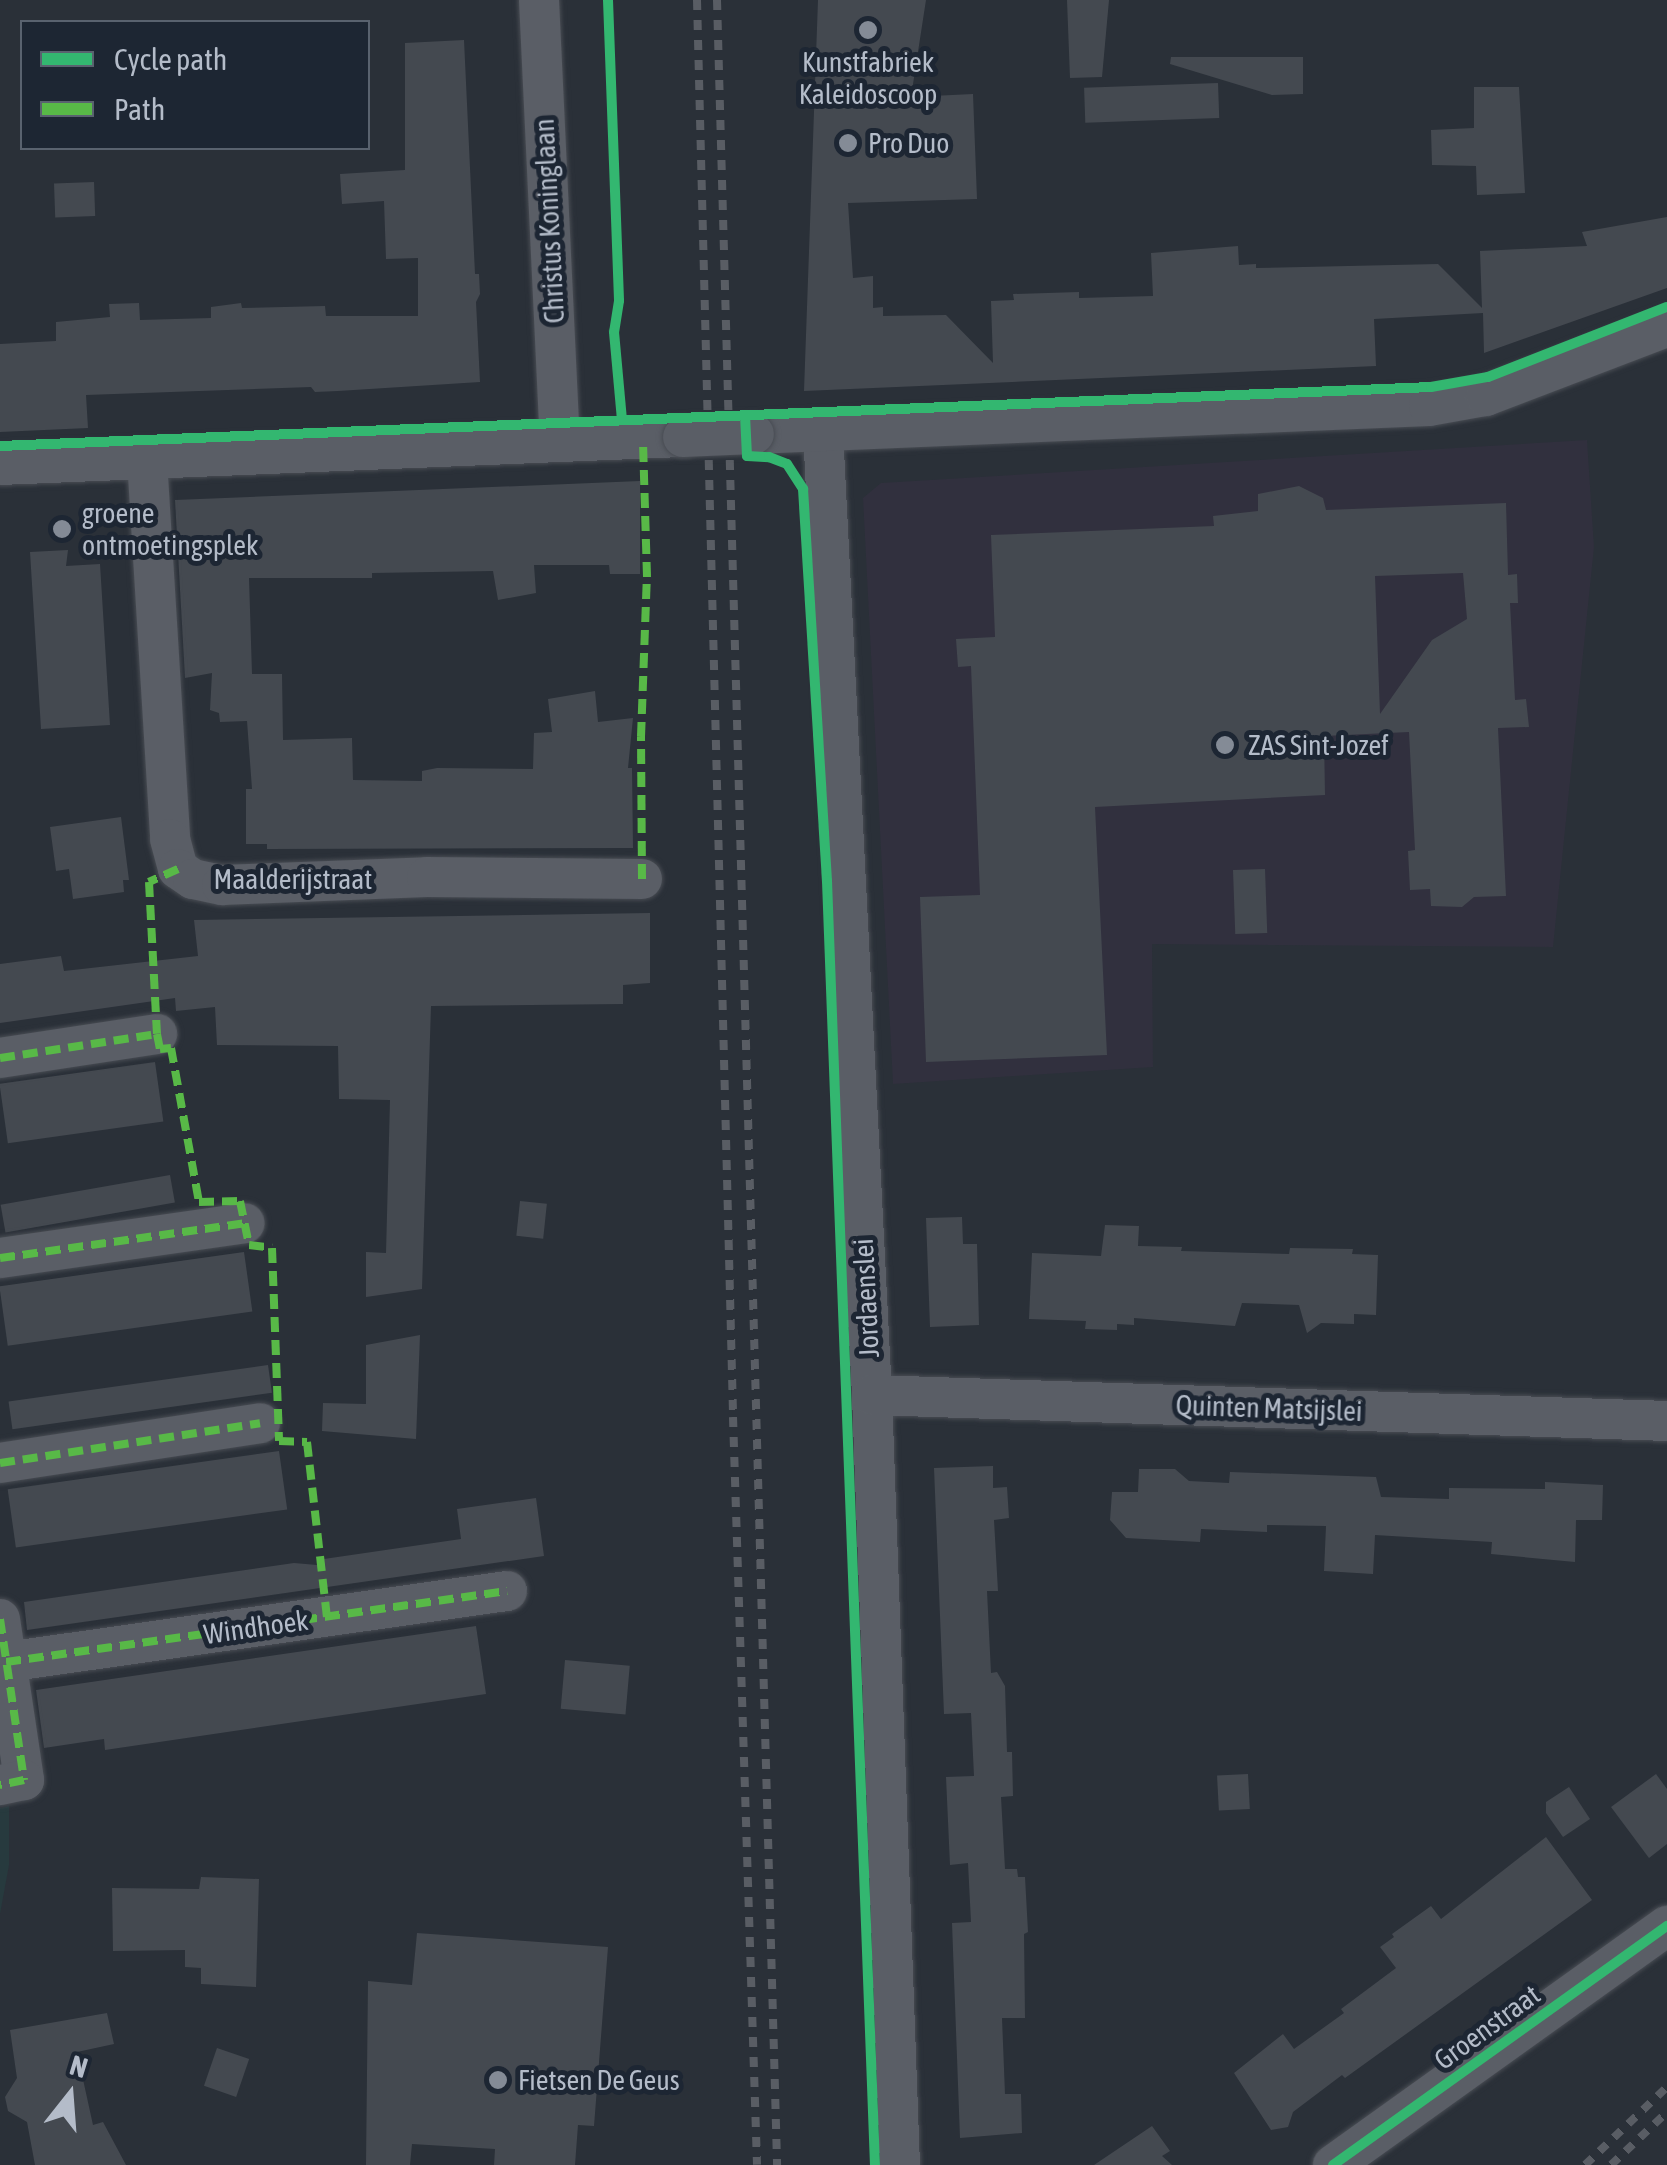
<!DOCTYPE html>
<style>
body{margin:0}
#map{position:relative;width:1667px;height:2165px;overflow:hidden;background:#2a3038;font-family:"Asap Condensed",sans-serif}
div>[style]{position:absolute}
[style*='--x']{left:calc(var(--x)*1px);top:calc(var(--y)*1px);width:calc(var(--w)*1px);rotate:calc(var(--a)*1deg)}
.medical>*{inset:0;background:#31303e}
.green>*{inset:0;background:#273a3e}
.building>*{inset:0;background:#444950;transform-origin:0 0}
.roads{filter:drop-shadow(0 0 2px #484c53) drop-shadow(0 0 2px #484c53)}
.street>*{height:40px;margin:-20px;padding:0 20px;transform-origin:20px;border-radius:20px;background:#5a5e66}
.rail>*{height:8px;margin-top:-4px;transform-origin:0;background:repeating-linear-gradient(90deg,#595d64 0 10px,transparent 0 20px)}
.bridges{filter:drop-shadow(0 0 2px #484c53) drop-shadow(0 0 2px #484c53)}
.street-bridge>*{height:40px;margin:-20px;padding:0 20px;transform-origin:20px;border-radius:20px;background:#5a5e66}
.quiet>*{height:8px;margin-top:-4px;transform-origin:0;background:repeating-linear-gradient(90deg,#58b947 0 15px,transparent 0 23px)}
.cycleway>*{height:10px;margin:-5px;padding:0 5px;transform-origin:5px;border-radius:5px;background:#33b770}
.dots>*{width:28px;height:28px;translate:-50% -50%;box-sizing:border-box;border:5px solid #1d2633;border-radius:50%}
span{translate:-50% -50%;white-space:nowrap;text-align:center;line-height:1.15;-webkit-text-stroke:10px #1d2633;paint-order:stroke}
.poi-label{font-size:28px;color:#b4bcc9}
.left{translate:0 -50%;text-align:left}
.street-label{font-size:28px;color:#b4bcc9}
.legend{position:absolute;left:20px;top:20px;width:350px;height:130px;box-sizing:border-box;background:#1d2633;border:2px solid #59626f;margin:0;padding:12px 18px;list-style:none;font-size:30px;color:#b4bcc9}
.legend li{display:flex;align-items:center;gap:20px;height:50px}
.legend b{width:50px;border:2px solid #59626f}
.north{position:absolute;left:20px;top:2045px;width:100px;height:100px;-webkit-text-stroke:8px #1d2633;paint-order:stroke;rotate:17deg;font-size:28px;font-weight:700;line-height:40px;text-align:center;color:#b4bcc9}
.north::after{content:'';display:block;margin:auto;width:35px;height:45px;background:#b4bcc9;clip-path:polygon(50% 0,100% 100%,50% 72%,0 100%)}
</style>
<div id="map">
<div class="medical">
<i style="clip-path:polygon(1587px 440px,1594px 547px,1553px 947px,1152px 944px,1153px 1067px,893px 1084px,863px 498px,881px 483px)"></i>
</div>
<div class="green">
<i style="clip-path:polygon(9px 1806px,9px 1865px,0 1914px,0 1808px)"></i>
</div>
<div class="building">
<i style="clip-path:polygon(818px 0,926px 0,911px 97px,973px 94px,977px 199px,848px 203px,853px 278px,873px 276px,873px 308px,883px 307px,883px 316px,946px 315px,993px 363px,991px 301px,1014px 300px,1013px 294px,1079px 292px,1079px 298px,1153px 296px,1151px 253px,1238px 246px,1239px 265px,1256px 264px,1256px 268px,1438px 264px,1482px 308px,1480px 251px,1587px 246px,1582px 232px,1667px 217px,1667px 288px,1484px 353px,1483px 313px,1374px 319px,1376px 366px,804px 391px)"></i>
<i style="clip-path:polygon(1067px 0,1109px 0,1102px 77px,1070px 78px)"></i>
<i style="clip-path:polygon(464px 40px,475px 274px,479px 274px,480px 294px,476px 302px,480px 382px,338px 391px,315px 392px,311px 387px,86px 395px,88px 428px,0 432px,0 344px,56px 341px,56px 322px,110px 317px,109px 304px,139px 303px,140px 320px,211px 318px,211px 307px,241px 303px,242px 308px,325px 306px,326px 316px,418px 316px,418px 258px,386px 259px,384px 201px,342px 204px,340px 174px,405px 170px,405px 43px)"></i>
<i style="clip-path:polygon(1171px 57px,1303px 57px,1303px 94px,1272px 95px,1170px 64px)"></i>
<i style="left:1218px;top:83px;width:35px;height:134px;rotate:88deg"></i>
<i style="clip-path:polygon(1474px 87px,1519px 87px,1525px 193px,1477px 195px,1476px 166px,1432px 165px,1431px 130px,1474px 128px)"></i>
<i style="left:94px;top:182px;width:34px;height:40px;rotate:88deg"></i>
<i style="clip-path:polygon(640px 481px,640px 574px,610px 574px,609px 565px,534px 565px,536px 593px,498px 600px,493px 571px,372px 573px,372px 578px,249px 578px,252px 674px,282px 674px,283px 740px,352px 738px,353px 780px,422px 781px,422px 771px,437px 768px,533px 769px,534px 733px,552px 732px,548px 699px,595px 691px,598px 722px,633px 718px,628px 768px,632px 768px,633px 848px,267px 849px,267px 844px,246px 844px,246px 789px,252px 789px,247px 721px,220px 722px,219px 713px,210px 710px,212px 673px,185px 678px,175px 500px)"></i>
<i style="clip-path:polygon(evenodd,1299px 486px,1323px 498px,1326px 510px,1506px 503px,1508px 575px,1517px 574px,1518px 603px,1510px 603px,1515px 700px,1526px 699px,1529px 727px,1498px 728px,1506px 896px,1474px 897px,1462px 907px,1431px 906px,1430px 889px,1410px 890px,1408px 851px,1415px 850px,1409px 732px,1324px 736px,1325px 795px,1095px 807px,1107px 1055px,926px 1062px,920px 897px,980px 895px,971px 666px,958px 667px,956px 639px,995px 637px,991px 535px,1214px 526px,1213px 516px,1258px 511px,1258px 494px,1299px 486px,1463px 573px,1467px 619px,1432px 640px,1380px 714px,1375px 576px,1463px 573px)"></i>
<i style="clip-path:polygon(68px 550px,66px 566px,100px 564px,110px 725px,41px 729px,30px 552px)"></i>
<i style="clip-path:polygon(121px 817px,129px 880px,123px 880px,124px 892px,73px 899px,69px 869px,56px 871px,50px 827px)"></i>
<i style="left:1265px;top:869px;width:64px;height:32px;rotate:88deg"></i>
<i style="clip-path:polygon(650px 913px,650px 983px,623px 985px,623px 1004px,431px 1006px,422px 1289px,366px 1297px,366px 1252px,386px 1253px,390px 1100px,339px 1099px,338px 1046px,217px 1045px,215px 1007px,176px 1011px,175px 998px,0 1023px,0 964px,61px 956px,64px 971px,198px 956px,194px 920px)"></i>
<i style="left:155px;top:1062px;width:60px;height:157px;rotate:82deg"></i>
<i style="left:170px;top:1175px;width:28px;height:172px;rotate:80deg"></i>
<i style="left:520px;top:1201px;width:27px;height:35px;rotate:6deg"></i>
<i style="clip-path:polygon(962px 1217px,963px 1244px,977px 1244px,979px 1325px,930px 1327px,926px 1218px)"></i>
<i style="clip-path:polygon(1105px 1225px,1139px 1226px,1138px 1246px,1182px 1247px,1181px 1251px,1289px 1254px,1290px 1248px,1353px 1249px,1352px 1254px,1378px 1255px,1376px 1315px,1354px 1314px,1354px 1324px,1321px 1323px,1307px 1333px,1299px 1305px,1242px 1303px,1235px 1326px,1134px 1318px,1134px 1325px,1117px 1324px,1117px 1330px,1085px 1329px,1086px 1321px,1029px 1319px,1032px 1253px,1101px 1256px)"></i>
<i style="left:244px;top:1252px;width:60px;height:247px;rotate:82deg"></i>
<i style="clip-path:polygon(420px 1335px,416px 1439px,322px 1431px,323px 1403px,366px 1404px,366px 1345px)"></i>
<i style="left:268px;top:1365px;width:28px;height:262px;rotate:82deg"></i>
<i style="left:279px;top:1451px;width:59px;height:274px;rotate:82deg"></i>
<i style="clip-path:polygon(993px 1466px,993px 1488px,1007px 1487px,1009px 1518px,994px 1520px,998px 1591px,987px 1591px,991px 1673px,997px 1672px,1005px 1686px,1007px 1752px,1012px 1752px,1013px 1796px,1001px 1797px,1005px 1869px,1017px 1869px,1018px 1877px,1025px 1877px,1028px 1932px,1024px 1934px,1025px 2018px,1002px 2018px,1005px 2094px,1021px 2094px,1022px 2133px,960px 2138px,952px 1923px,971px 1922px,968px 1863px,950px 1865px,946px 1777px,974px 1776px,971px 1713px,944px 1714px,934px 1468px)"></i>
<i style="clip-path:polygon(1139px 1469px,1175px 1469px,1189px 1481px,1229px 1483px,1230px 1472px,1376px 1477px,1381px 1497px,1449px 1499px,1449px 1488px,1545px 1489px,1545px 1482px,1603px 1485px,1602px 1520px,1576px 1520px,1575px 1562px,1491px 1554px,1492px 1542px,1375px 1535px,1373px 1574px,1324px 1571px,1326px 1526px,1267px 1525px,1267px 1532px,1201px 1529px,1200px 1542px,1126px 1538px,1110px 1520px,1112px 1492px,1138px 1492px)"></i>
<i style="clip-path:polygon(536px 1498px,544px 1556px,27px 1630px,24px 1602px,294px 1563px,317px 1565px,317px 1560px,461px 1539px,457px 1509px)"></i>
<i style="clip-path:polygon(476px 1626px,486px 1694px,105px 1750px,104px 1739px,44px 1748px,36px 1690px)"></i>
<i style="left:565px;top:1660px;width:65px;height:49px;rotate:5deg"></i>
<i style="left:1248px;top:1774px;width:35px;height:31px;rotate:87deg"></i>
<i style="clip-path:polygon(1656px 1774px,1667px 1789px,1667px 1844px,1649px 1858px,1611px 1807px)"></i>
<i style="clip-path:polygon(1569px 1787px,1590px 1819px,1563px 1837px,1546px 1813px,1546px 1802px)"></i>
<i style="clip-path:polygon(1546px 1837px,1592px 1900px,1345px 2078px,1342px 2075px,1293px 2112px,1288px 2127px,1271px 2130px,1234px 2073px,1283px 2034px,1294px 2049px,1344px 2013px,1341px 2009px,1396px 1968px,1380px 1947px,1394px 1937px,1392px 1934px,1431px 1906px,1441px 1919px)"></i>
<i style="clip-path:polygon(201px 1877px,259px 1879px,256px 1987px,201px 1984px,201px 1968px,185px 1967px,185px 1950px,113px 1951px,112px 1888px,199px 1889px)"></i>
<i style="clip-path:polygon(417px 1933px,608px 1947px,594px 2126px,578px 2125px,575px 2165px,494px 2165px,495px 2149px,412px 2144px,410px 2165px,366px 2165px,368px 1981px,412px 1985px)"></i>
<i style="clip-path:polygon(107px 2013px,114px 2044px,77px 2052px,93px 2125px,103px 2122px,126px 2165px,35px 2165px,27px 2122px,8px 2111px,5px 2097px,17px 2078px,10px 2030px)"></i>
<i style="left:217px;top:2048px;width:34px;height:40px;rotate:19deg"></i>
<i style="clip-path:polygon(1152px 2126px,1170px 2151px,1162px 2156px,1172px 2165px,1094px 2165px)"></i>
</div>
<div class="roads">
<div class="street">
<i style="--x:539;--y:0;--w:442;--a:87.3"></i>
<i style="--x:823;--y:431;--w:965;--a:87.09"></i>
<i style="--x:872;--y:1395;--w:771;--a:87.92"></i>
<i style="--x:754;--y:434;--w:676;--a:-2.38"></i>
<i style="--x:1429;--y:406;--w:58;--a:-10"></i>
<i style="--x:1486;--y:396;--w:194;--a:-20.9"></i>
<i style="--x:147;--y:459;--w:381;--a:86.5"></i>
<i style="--x:170;--y:839;--w:31;--a:75"></i>
<i style="--x:178;--y:869;--w:18;--a:34"></i>
<i style="--x:193;--y:879;--w:30;--a:12"></i>
<i style="--x:222;--y:885;--w:205;--a:-2.2"></i>
<i style="--x:427;--y:877;--w:215;--a:0.5"></i>
<i style="--x:0;--y:465;--w:684;--a:-2.35"></i>
<i style="--x:0;--y:1058;--w:159;--a:-8.7"></i>
<i style="--x:0;--y:1258;--w:247;--a:-8.1"></i>
<i style="--x:872;--y:1395;--w:795;--a:1.87"></i>
<i style="--x:0;--y:1463;--w:263;--a:-8.7"></i>
<i style="--x:0;--y:1619;--w:163;--a:81.5"></i>
<i style="--x:24;--y:1780;--w:25;--a:168"></i>
<i style="--x:6;--y:1662;--w:506;--a:-8.07"></i>
<i style="--x:1333;--y:2165;--w:411;--a:-35.6"></i>
</div>
</div>
<div class="rail">
<i style="--x:697;--y:0;--w:1417;--a:88.54"></i>
<i style="--x:733;--y:1417;--w:748;--a:88.16"></i>
<i style="--x:717;--y:0;--w:2166;--a:88.41"></i>
<i style="--x:1585;--y:2165;--w:113;--a:-43.6"></i>
<i style="--x:1611;--y:2165;--w:77;--a:-43.4"></i>
</div>
<div class="bridges">
<div class="street-bridge">
<i style="--x:683;--y:437;--w:71;--a:-2.4"></i>
</div>
</div>
<div class="quiet">
<i style="--x:178;--y:869;--w:32;--a:156"></i>
<i style="--x:149;--y:882;--w:152;--a:87"></i>
<i style="--x:157;--y:1034;--w:15;--a:79"></i>
<i style="--x:160;--y:1049;--w:11;--a:-5"></i>
<i style="--x:171;--y:1048;--w:157;--a:79.7"></i>
<i style="--x:199;--y:1202;--w:41;--a:-1.4"></i>
<i style="--x:240;--y:1201;--w:45;--a:78.4"></i>
<i style="--x:249;--y:1245;--w:23;--a:7"></i>
<i style="--x:272;--y:1248;--w:193;--a:87.9"></i>
<i style="--x:279;--y:1441;--w:28;--a:2"></i>
<i style="--x:307;--y:1442;--w:176;--a:83.5"></i>
<i style="--x:642;--y:879;--w:142;--a:-90.4"></i>
<i style="--x:641;--y:737;--w:160;--a:-87.9"></i>
<i style="--x:647;--y:577;--w:138;--a:-91.7"></i>
<i style="--x:0;--y:1058;--w:159;--a:-8.7"></i>
<i style="--x:0;--y:1258;--w:247;--a:-8.1"></i>
<i style="--x:0;--y:1463;--w:263;--a:-8.7"></i>
<i style="--x:0;--y:1619;--w:163;--a:81.5"></i>
<i style="--x:24;--y:1780;--w:25;--a:168"></i>
<i style="--x:6;--y:1662;--w:506;--a:-8.07"></i>
</div>
<div class="cycleway">
<i style="--x:608;--y:0;--w:301;--a:87.9"></i>
<i style="--x:619;--y:301;--w:31;--a:99"></i>
<i style="--x:614;--y:332;--w:88;--a:84.8"></i>
<i style="--x:745;--y:415;--w:41;--a:87.2"></i>
<i style="--x:747;--y:456;--w:22;--a:3"></i>
<i style="--x:769;--y:457;--w:19;--a:21"></i>
<i style="--x:787;--y:464;--w:30;--a:57"></i>
<i style="--x:803;--y:489;--w:393;--a:86.5"></i>
<i style="--x:827;--y:881;--w:1285;--a:87.86"></i>
<i style="--x:0;--y:446;--w:1432;--a:-2.36"></i>
<i style="--x:1431;--y:387;--w:58;--a:-10"></i>
<i style="--x:1488;--y:377;--w:192;--a:-21.4"></i>
<i style="--x:1333;--y:2165;--w:411;--a:-35.6"></i>
</div>
<div class="dots">
<i style="left:868px;top:30px;background:#848b96"></i>
<i style="left:848px;top:143px;background:#848b96"></i>
<i style="left:62px;top:529px;background:#848b96"></i>
<i style="left:1225px;top:745px;background:#848b96"></i>
<i style="left:498px;top:2080px;background:#848b96"></i>
</div>
<div class="poi-label">
<span style="left:868px;top:78px">Kunstfabriek<br>Kaleidoscoop</span>
<span class="left" style="left:868px;top:143px">Pro Duo</span>
<span class="left" style="left:82px;top:529px">groene<br>ontmoetingsplek</span>
<span class="left" style="left:1248px;top:745px">ZAS Sint-Jozef</span>
<span class="left" style="left:518px;top:2080px">Fietsen De Geus</span>
</div>
<div class="street-label">
<span style="left:549px;top:221px;rotate:-93deg">Christus Koninglaan</span>
<span style="left:293px;top:879px">Maalderijstraat</span>
<span style="left:866px;top:1298px;rotate:-93deg">Jordaenslei</span>
<span style="left:1269px;top:1408px;rotate:2deg">Quinten Matsijslei</span>
<span style="left:256px;top:1627px;rotate:-8deg">Windhoek</span>
<span style="left:1487px;top:2027px;rotate:-36deg">Groenstraat</span>
</div>
<ul class="legend">
<li><b style="height:12px;background:#33b770"></b>Cycle path</li>
<li><b style="height:12px;background:#58b947"></b>Path</li>
</ul>
<div class="north">N</div>
</div>
